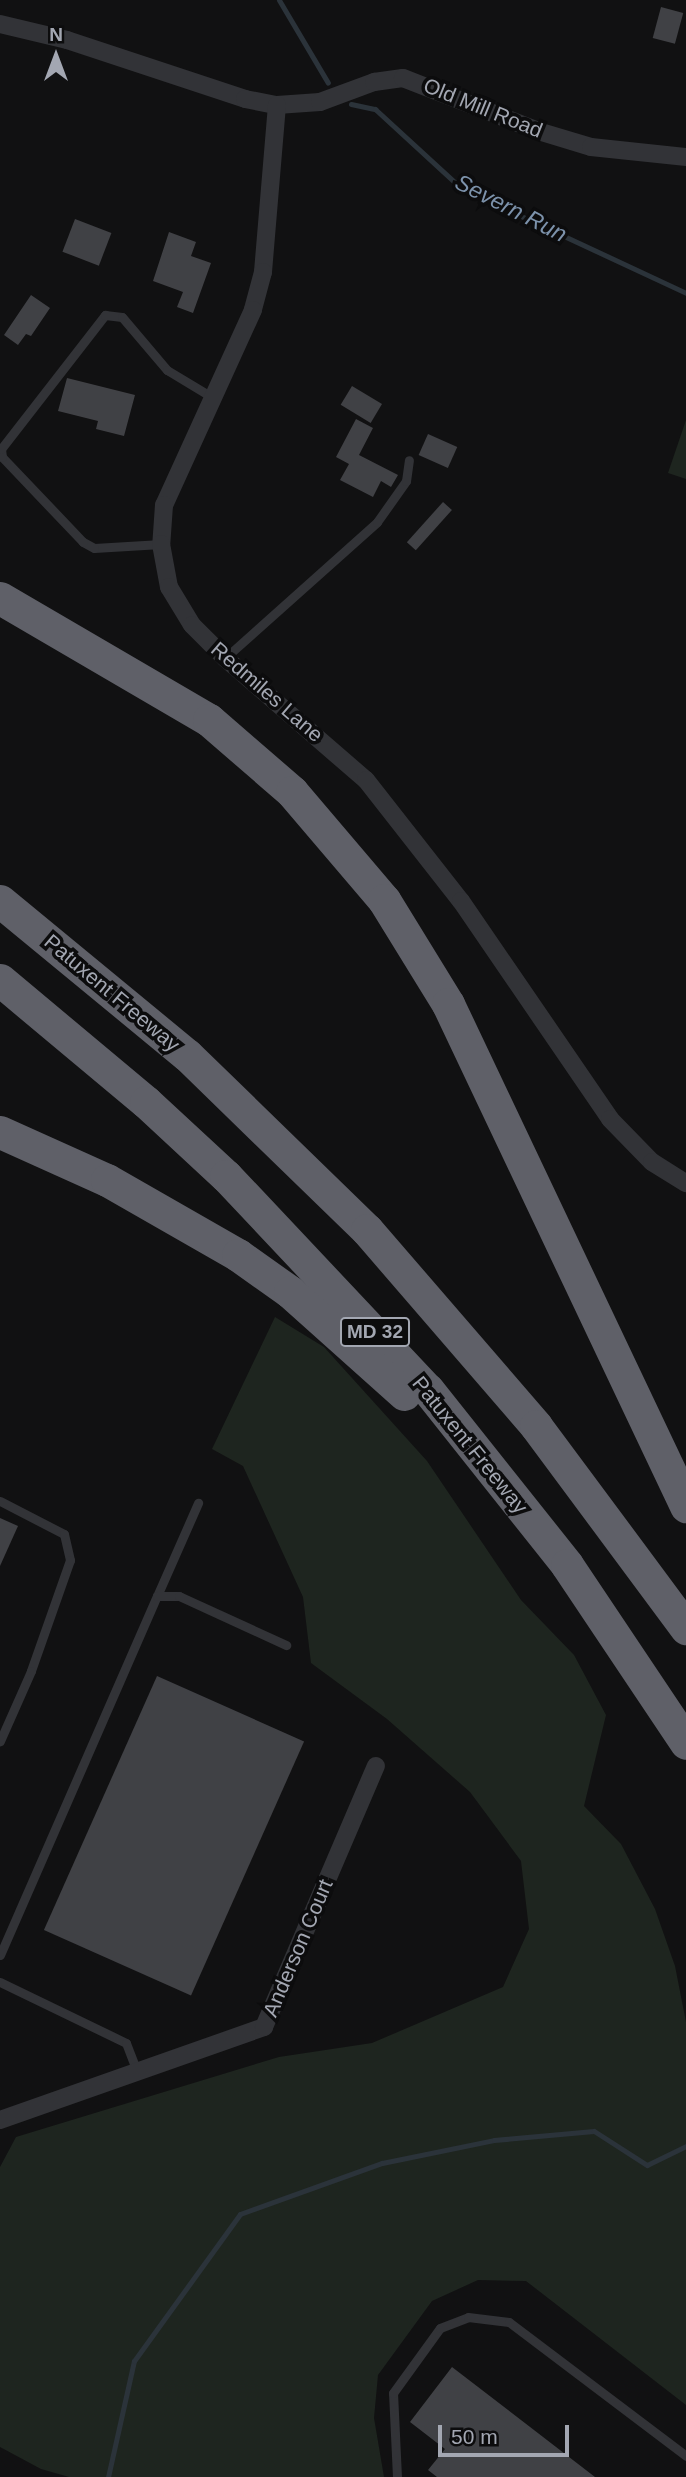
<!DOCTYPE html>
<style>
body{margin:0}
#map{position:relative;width:686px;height:2477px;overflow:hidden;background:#111112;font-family:Arial,sans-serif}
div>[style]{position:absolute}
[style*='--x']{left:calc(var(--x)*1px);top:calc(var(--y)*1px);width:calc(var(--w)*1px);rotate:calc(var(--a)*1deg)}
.green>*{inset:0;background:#1e251f}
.stream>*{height:5px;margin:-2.5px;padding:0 2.5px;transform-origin:2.5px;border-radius:2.5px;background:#2b333a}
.building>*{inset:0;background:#404145;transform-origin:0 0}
.lane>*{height:9px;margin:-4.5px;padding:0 4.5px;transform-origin:4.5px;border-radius:4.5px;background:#323337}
.street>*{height:18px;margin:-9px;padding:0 9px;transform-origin:9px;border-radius:9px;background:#323337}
.highway>*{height:33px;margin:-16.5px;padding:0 16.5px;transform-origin:16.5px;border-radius:16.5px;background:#5f6068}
span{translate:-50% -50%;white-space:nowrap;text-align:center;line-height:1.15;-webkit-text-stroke:7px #0c0c0d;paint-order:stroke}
.shield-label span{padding:2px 5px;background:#0c0c0d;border:2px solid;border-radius:5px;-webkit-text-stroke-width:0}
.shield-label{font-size:19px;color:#a3a7b2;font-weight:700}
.street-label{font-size:21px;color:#a3a7b2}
.water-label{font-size:23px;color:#7c92ab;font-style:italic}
.north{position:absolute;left:21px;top:21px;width:70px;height:70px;-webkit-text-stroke:5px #0c0c0d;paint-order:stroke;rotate:0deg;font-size:19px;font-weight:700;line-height:28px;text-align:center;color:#a3a7b2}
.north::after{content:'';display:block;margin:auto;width:24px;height:32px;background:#a3a7b2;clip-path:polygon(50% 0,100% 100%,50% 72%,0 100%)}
.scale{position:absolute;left:438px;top:2425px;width:131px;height:32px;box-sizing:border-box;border:4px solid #a3a7b2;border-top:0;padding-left:9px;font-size:21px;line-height:24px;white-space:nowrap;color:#a3a7b2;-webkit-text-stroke:5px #0c0c0d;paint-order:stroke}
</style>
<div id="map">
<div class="green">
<i style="clip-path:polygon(686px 420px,686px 479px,668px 473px)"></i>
<i style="clip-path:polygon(275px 1317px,324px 1347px,427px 1461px,521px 1600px,574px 1655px,606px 1715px,584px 1806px,621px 1844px,655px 1909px,675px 1966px,686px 2022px,686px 2405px,526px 2281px,478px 2280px,432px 2301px,378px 2375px,374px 2418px,384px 2477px,69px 2477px,41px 2469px,0 2447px,0 2167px,16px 2137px,279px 2057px,372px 2043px,503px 1987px,529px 1929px,521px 1861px,470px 1792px,387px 1719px,311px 1663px,303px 1597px,243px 1466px,212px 1449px)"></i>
</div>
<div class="stream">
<i style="--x:279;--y:0;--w:96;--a:59.4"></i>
<i style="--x:351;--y:104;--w:25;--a:12"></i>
<i style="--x:375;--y:109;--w:117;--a:42.6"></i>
<i style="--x:461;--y:188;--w:248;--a:25"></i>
<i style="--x:108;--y:2477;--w:119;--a:-77.4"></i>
<i style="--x:134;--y:2361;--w:181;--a:-54.2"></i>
<i style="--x:240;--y:2214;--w:151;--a:-19.8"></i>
<i style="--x:382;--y:2163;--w:114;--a:-11.6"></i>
<i style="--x:494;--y:2140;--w:100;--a:-5.1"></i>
<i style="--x:594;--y:2131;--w:63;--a:32.7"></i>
<i style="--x:647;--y:2165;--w:43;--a:-26"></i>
</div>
<div class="building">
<i style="left:661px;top:7px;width:23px;height:32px;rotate:15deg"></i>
<i style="left:75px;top:219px;width:39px;height:35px;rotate:21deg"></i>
<i style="clip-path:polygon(169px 232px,196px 242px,191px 256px,211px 263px,193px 313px,177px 307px,183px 292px,153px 281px)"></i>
<i style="clip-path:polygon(31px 295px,50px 308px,31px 336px,26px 334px,18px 345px,4px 335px)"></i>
<i style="clip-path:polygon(67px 378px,135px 395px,124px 436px,96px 429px,98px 421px,58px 411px)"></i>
<i style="left:352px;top:386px;width:35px;height:22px;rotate:31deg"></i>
<i style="clip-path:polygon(356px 419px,373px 428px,359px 455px,398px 475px,391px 487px,381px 481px,373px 497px,340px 480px,349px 464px,336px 457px)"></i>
<i style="left:428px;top:434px;width:32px;height:23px;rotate:24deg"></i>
<i style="left:443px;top:502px;width:12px;height:54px;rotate:42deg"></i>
<i style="clip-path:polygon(0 1518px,18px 1526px,0 1566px)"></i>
<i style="left:157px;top:1676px;width:161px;height:278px;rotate:24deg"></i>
<i style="clip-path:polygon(452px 2367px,595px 2477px,437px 2477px,428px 2470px,445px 2449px,410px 2422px)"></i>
</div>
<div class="lane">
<i style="--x:161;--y:544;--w:67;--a:176.6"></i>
<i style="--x:94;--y:548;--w:13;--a:-151"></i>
<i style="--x:83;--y:542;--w:117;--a:-133.6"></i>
<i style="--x:2;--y:457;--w:8;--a:-97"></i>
<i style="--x:1;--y:449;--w:170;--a:-52.2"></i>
<i style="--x:105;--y:315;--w:17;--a:7"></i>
<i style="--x:122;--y:317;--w:70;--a:49.7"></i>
<i style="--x:167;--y:370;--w:52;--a:31"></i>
<i style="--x:225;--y:658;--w:204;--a:-41.8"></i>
<i style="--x:377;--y:522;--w:50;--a:-54.7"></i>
<i style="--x:406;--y:481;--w:21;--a:-82"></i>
<i style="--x:0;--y:1501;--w:72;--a:27.3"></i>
<i style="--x:64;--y:1534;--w:27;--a:77"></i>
<i style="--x:70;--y:1560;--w:118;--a:109.4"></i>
<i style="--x:31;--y:1671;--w:77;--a:113.9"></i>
<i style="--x:157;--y:1596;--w:102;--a:-66.2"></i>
<i style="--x:0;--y:1955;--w:392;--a:-66.4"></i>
<i style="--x:157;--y:1596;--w:22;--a:0"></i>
<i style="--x:179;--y:1596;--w:118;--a:24.6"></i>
<i style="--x:0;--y:1982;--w:140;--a:25.8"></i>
<i style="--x:126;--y:2043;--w:31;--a:69"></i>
<i style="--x:397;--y:2477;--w:84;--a:-92.7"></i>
<i style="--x:393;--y:2393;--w:80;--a:-54.1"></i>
<i style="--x:440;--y:2328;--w:30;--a:-21"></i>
<i style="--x:468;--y:2317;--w:41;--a:7"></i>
<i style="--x:509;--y:2322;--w:222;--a:37.1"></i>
</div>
<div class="street">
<i style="--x:0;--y:24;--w:69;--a:13.4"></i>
<i style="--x:67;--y:40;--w:188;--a:18.3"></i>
<i style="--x:245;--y:99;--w:33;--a:11"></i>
<i style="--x:277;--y:105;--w:43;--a:-4"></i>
<i style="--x:320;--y:102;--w:58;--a:-20.3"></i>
<i style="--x:374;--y:82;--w:29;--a:-8"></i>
<i style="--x:403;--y:78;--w:145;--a:21.4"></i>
<i style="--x:538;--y:131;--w:55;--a:16.8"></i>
<i style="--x:591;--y:147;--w:96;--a:6"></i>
<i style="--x:277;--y:105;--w:168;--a:94.8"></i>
<i style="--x:263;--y:272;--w:39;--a:105"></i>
<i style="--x:253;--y:310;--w:214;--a:114.5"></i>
<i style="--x:164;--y:505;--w:39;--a:94"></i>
<i style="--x:161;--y:544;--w:44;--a:79.5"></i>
<i style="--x:169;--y:587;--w:44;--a:58.8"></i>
<i style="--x:192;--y:625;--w:47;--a:45"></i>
<i style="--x:225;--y:658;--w:186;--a:40.9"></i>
<i style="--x:366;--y:780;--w:154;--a:51.9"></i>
<i style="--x:461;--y:901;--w:264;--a:55.6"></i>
<i style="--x:610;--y:1119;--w:60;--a:45.7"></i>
<i style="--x:652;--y:1162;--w:40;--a:32"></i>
<i style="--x:0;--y:2120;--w:280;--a:-19.4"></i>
<i style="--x:264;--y:2027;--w:284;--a:-66.8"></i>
</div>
<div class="highway">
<i style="--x:0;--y:598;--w:242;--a:30.3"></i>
<i style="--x:209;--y:720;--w:110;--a:40.9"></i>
<i style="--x:292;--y:792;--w:142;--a:49.6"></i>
<i style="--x:384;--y:900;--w:122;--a:58.4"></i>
<i style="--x:448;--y:1004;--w:556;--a:64.63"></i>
<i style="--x:0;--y:901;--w:242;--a:39.5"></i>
<i style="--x:187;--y:1055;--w:251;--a:44.2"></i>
<i style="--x:367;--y:1230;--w:259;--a:49.2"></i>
<i style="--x:536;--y:1426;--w:252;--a:53.4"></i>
<i style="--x:0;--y:980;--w:190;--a:39.9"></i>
<i style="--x:146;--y:1102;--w:109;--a:42.8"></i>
<i style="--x:226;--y:1176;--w:294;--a:46.7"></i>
<i style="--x:428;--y:1390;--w:223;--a:51.5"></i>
<i style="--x:567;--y:1565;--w:214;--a:56.2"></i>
<i style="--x:0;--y:1132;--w:117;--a:24.2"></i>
<i style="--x:107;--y:1180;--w:151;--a:29.8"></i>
<i style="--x:238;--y:1255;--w:64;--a:35.4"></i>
<i style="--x:290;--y:1292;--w:153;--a:41.8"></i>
</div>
<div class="shield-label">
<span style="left:375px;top:1332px">MD 32</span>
</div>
<div class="street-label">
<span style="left:483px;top:108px;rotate:22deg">Old Mill Road</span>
<span style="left:267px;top:692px;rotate:41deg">Redmiles Lane</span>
<span style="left:112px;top:993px;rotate:40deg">Patuxent Freeway</span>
<span style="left:470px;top:1445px;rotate:51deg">Patuxent Freeway</span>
<span style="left:298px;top:1948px;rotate:-67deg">Anderson Court</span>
</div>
<div class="water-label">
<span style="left:511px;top:208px;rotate:27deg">Severn Run</span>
</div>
<div class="north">N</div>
<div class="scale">50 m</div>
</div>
